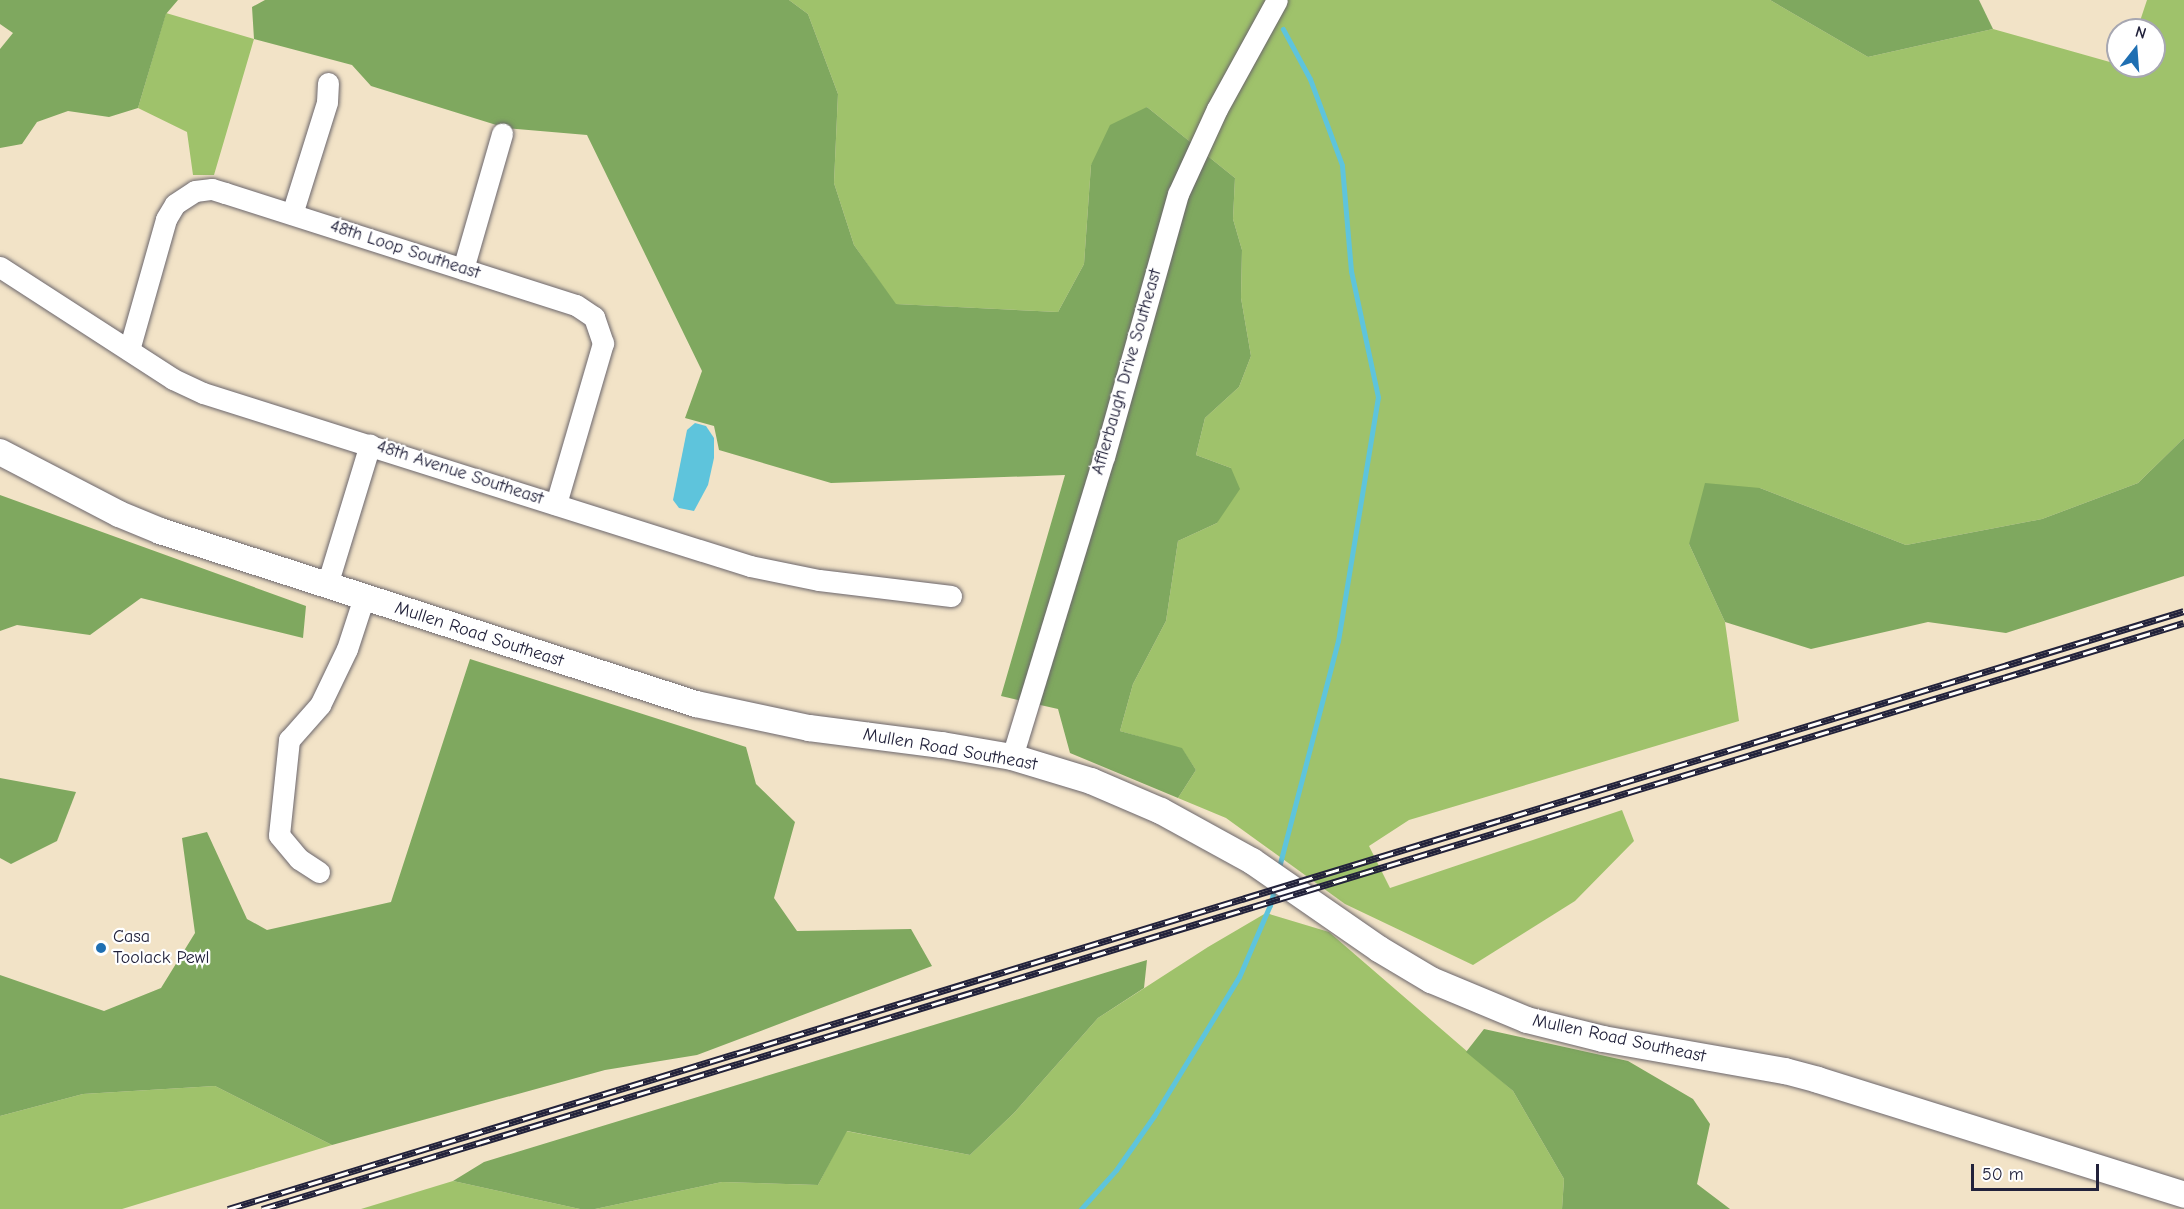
<!DOCTYPE html>
<style>
body{margin:0}
#map{position:relative;width:2184px;height:1209px;overflow:hidden;background:#f2e3c7;font-family:"Comic Neue",sans-serif}
div>[style]{position:absolute}
[style*='--x']{left:calc(var(--x)*1px);top:calc(var(--y)*1px);width:calc(var(--w)*1px);rotate:calc(var(--a)*1deg)}
.green>*{inset:0;background:#9fc26b}
.forest>*{inset:0;background:#7fa85f}
.water>*{inset:0;background:#5ec4dc}
.stream>*{height:5px;margin:-2.5px;padding:0 2.5px;transform-origin:2.5px;border-radius:2.5px;background:#5ec4dc}
.roads{filter:drop-shadow(0 0 2px #6b666c) drop-shadow(0 0 2px #6b666c)}
.minor>*{height:21px;margin:-10.5px;padding:0 10.5px;transform-origin:10.5px;border-radius:10.5px;background:#fff}
.tertiary>*{height:26px;margin:-13px;padding:0 13px;transform-origin:13px;border-radius:13px;background:#fff}
.rail>*{height:7px;margin-top:-3.5px;transform-origin:0;background:repeating-linear-gradient(90deg,#fff 0 14px,#22223b 0 28px);box-sizing:border-box;border-block:2px solid #22223b}
.dots>*{width:16px;height:16px;translate:-50% -50%;box-sizing:border-box;border:3px solid #fff;border-radius:50%}
span{translate:-50% -50%;white-space:nowrap;text-align:center;line-height:1.15;-webkit-text-stroke:4.5px #fff;paint-order:stroke}
.street-label{font-size:18px;color:#22223b}
.poi-label{font-size:18px;color:#22223b}
.left{translate:0 -50%;text-align:left}
.north{position:absolute;left:2106px;top:18px;width:60px;height:60px;box-sizing:border-box;background:#fff;border:2px solid #a7a7b1;border-radius:50%;rotate:17deg;font-size:16px;font-weight:700;line-height:24px;text-align:center;color:#22223b}
.north::after{content:'';display:block;margin:auto;width:21px;height:27px;background:#1f6fb2;clip-path:polygon(50% 0,100% 100%,50% 72%,0 100%)}
.scale{position:absolute;left:1971px;top:1164px;width:128px;height:27px;box-sizing:border-box;border:3px solid #22223b;border-top:0;padding-left:8px;font-size:18px;line-height:21px;white-space:nowrap;color:#22223b;-webkit-text-stroke:4px #fff;paint-order:stroke}
</style>
<div id="map">
<div class="green">
<i style="clip-path:polygon(789px 0,1770px 0,1868px 57px,1993px 29px,2124px 66px,2154px 66px,2154px 30px,2137px 30px,2147px 0,2184px 0,2184px 438px,2138px 483px,2042px 519px,1906px 545px,1760px 488px,1689px 544px,1725px 622px,1739px 721px,1409px 820px,1369px 846px,1390px 888px,1622px 810px,1634px 841px,1575px 901px,1473px 965px,1345px 904px,1226px 818px,1178px 798px,1196px 770px,1182px 749px,1120px 731px,1133px 684px,1166px 621px,1178px 541px,1217px 523px,1231px 468px,1196px 455px,1205px 418px,1239px 387px,1251px 356px,1241px 298px,1242px 250px,1233px 219px,1235px 178px,1147px 107px,1091px 165px,1084px 264px,1058px 312px,895px 304px,854px 245px,834px 183px,838px 94px,808px 14px)"></i>
<i style="clip-path:polygon(166px 13px,254px 39px,214px 175px,193px 175px,187px 132px,138px 108px)"></i>
<i style="clip-path:polygon(1266px 913px,1329px 932px,1513px 1091px,1564px 1179px,1562px 1209px,595px 1209px,722px 1182px,818px 1185px,846px 1131px,970px 1155px,1014px 1113px,1098px 1018px,1208px 947px)"></i>
<i style="clip-path:polygon(215px 1086px,332px 1145px,122px 1209px,0 1209px,0 1116px,83px 1094px)"></i>
<i style="clip-path:polygon(453px 1181px,580px 1209px,361px 1209px)"></i>
</div>
<div class="forest">
<i style="clip-path:polygon(0 0,178px 0,166px 14px,138px 108px,109px 117px,68px 111px,37px 122px,22px 144px,0 148px,0 49px,13px 33px,0 24px)"></i>
<i style="clip-path:polygon(265px 0,789px 0,808px 14px,838px 94px,834px 183px,854px 245px,896px 304px,1058px 312px,1084px 264px,1091px 165px,1110px 125px,1147px 107px,1235px 178px,1233px 219px,1242px 250px,1241px 298px,1251px 356px,1239px 387px,1205px 418px,1196px 455px,1231px 468px,1240px 489px,1217px 523px,1178px 541px,1166px 621px,1133px 684px,1120px 731px,1182px 748px,1196px 770px,1178px 798px,1070px 753px,1058px 709px,1001px 696px,1065px 475px,831px 483px,719px 450px,714px 426px,685px 418px,702px 371px,587px 135px,506px 128px,371px 86px,352px 65px,254px 39px,252px 7px)"></i>
<i style="clip-path:polygon(1770px 0,1979px 0,1993px 29px,1868px 57px)"></i>
<i style="clip-path:polygon(2184px 438px,2184px 576px,2006px 633px,1928px 622px,1811px 649px,1725px 622px,1689px 544px,1705px 483px,1760px 488px,1906px 545px,2042px 519px,2138px 483px)"></i>
<i style="clip-path:polygon(0 495px,306px 606px,303px 638px,141px 598px,90px 635px,17px 625px,0 631px)"></i>
<i style="clip-path:polygon(470px 659px,746px 747px,756px 784px,795px 822px,774px 898px,797px 931px,911px 929px,932px 966px,697px 1055px,605px 1070px,332px 1145px,215px 1086px,83px 1094px,0 1116px,0 975px,104px 1011px,161px 988px,195px 933px,182px 838px,207px 832px,247px 919px,267px 930px,391px 902px)"></i>
<i style="clip-path:polygon(0 778px,76px 792px,57px 841px,11px 864px,0 858px)"></i>
<i style="clip-path:polygon(1147px 960px,1144px 988px,1098px 1018px,1014px 1113px,970px 1155px,847px 1131px,818px 1185px,722px 1182px,595px 1209px,580px 1209px,453px 1181px,484px 1162px)"></i>
<i style="clip-path:polygon(1484px 1029px,1628px 1061px,1693px 1099px,1710px 1124px,1697px 1184px,1730px 1209px,1562px 1209px,1564px 1179px,1513px 1091px,1466px 1052px)"></i>
</div>
<div class="water">
<i style="clip-path:polygon(695px 423px,706px 426px,714px 438px,714px 458px,708px 485px,694px 511px,679px 508px,673px 500px,687px 430px)"></i>
</div>
<div class="stream">
<i style="--x:1278;--y:871;--w:238;--a:-75.4"></i>
<i style="--x:1338;--y:641;--w:247;--a:-80.7"></i>
<i style="--x:1378;--y:397;--w:129;--a:-102.1"></i>
<i style="--x:1351;--y:271;--w:106;--a:-94.9"></i>
<i style="--x:1342;--y:165;--w:92;--a:-110.4"></i>
<i style="--x:1310;--y:79;--w:57;--a:-118.4"></i>
<i style="--x:1081;--y:1209;--w:52;--a:-48.1"></i>
<i style="--x:1116;--y:1170;--w:66;--a:-54.9"></i>
<i style="--x:1154;--y:1116;--w:163;--a:-58.6"></i>
<i style="--x:1239;--y:977;--w:78;--a:-66.7"></i>
<i style="--x:1270;--y:905;--w:20;--a:-75"></i>
</div>
<div class="roads">
<div class="minor">
<i style="--x:292;--y:214;--w:117;--a:-72.6"></i>
<i style="--x:327;--y:102;--w:19;--a:-87"></i>
<i style="--x:0;--y:267;--w:206;--a:32.9"></i>
<i style="--x:173;--y:379;--w:33;--a:25"></i>
<i style="--x:203;--y:393;--w:574;--a:17.55"></i>
<i style="--x:750;--y:566;--w:70;--a:11.5"></i>
<i style="--x:819;--y:580;--w:133;--a:6.9"></i>
<i style="--x:463;--y:269;--w:141;--a:-73.9"></i>
<i style="--x:129;--y:350;--w:136;--a:-74.2"></i>
<i style="--x:166;--y:219;--w:17;--a:-59"></i>
<i style="--x:175;--y:204;--w:24;--a:-33"></i>
<i style="--x:195;--y:191;--w:17;--a:-7"></i>
<i style="--x:212;--y:189;--w:14;--a:17"></i>
<i style="--x:225;--y:193;--w:368;--a:17.7"></i>
<i style="--x:576;--y:305;--w:22;--a:34"></i>
<i style="--x:594;--y:317;--w:28;--a:71"></i>
<i style="--x:603;--y:343;--w:168;--a:106.3"></i>
<i style="--x:327;--y:585;--w:147;--a:-73"></i>
<i style="--x:1012;--y:757;--w:314;--a:-73"></i>
<i style="--x:1104;--y:457;--w:273;--a:-74.3"></i>
<i style="--x:1178;--y:194;--w:94;--a:-65.4"></i>
<i style="--x:1217;--y:109;--w:124;--a:-61.2"></i>
<i style="--x:319;--y:872;--w:24;--a:-147"></i>
<i style="--x:299;--y:859;--w:31;--a:-130"></i>
<i style="--x:279;--y:835;--w:96;--a:-84"></i>
<i style="--x:289;--y:740;--w:47;--a:-48.5"></i>
<i style="--x:320;--y:705;--w:62;--a:-64.3"></i>
<i style="--x:347;--y:649;--w:55;--a:-71.9"></i>
</div>
<div class="tertiary">
<i style="--x:0;--y:452;--w:134;--a:27.5"></i>
<i style="--x:119;--y:514;--w:44;--a:22.5"></i>
<i style="--x:160;--y:531;--w:563;--a:17.89"></i>
<i style="--x:696;--y:704;--w:116;--a:12"></i>
<i style="--x:809;--y:728;--w:134;--a:7.3"></i>
<i style="--x:942;--y:745;--w:71;--a:9.7"></i>
<i style="--x:1012;--y:757;--w:83;--a:16.9"></i>
<i style="--x:1091;--y:781;--w:76;--a:23.2"></i>
<i style="--x:1161;--y:811;--w:104;--a:28.8"></i>
<i style="--x:1252;--y:861;--w:155;--a:34.7"></i>
<i style="--x:1379;--y:949;--w:61;--a:30.8"></i>
<i style="--x:1431;--y:980;--w:104;--a:22.6"></i>
<i style="--x:1527;--y:1020;--w:78;--a:14"></i>
<i style="--x:1603;--y:1039;--w:185;--a:10"></i>
<i style="--x:1785;--y:1071;--w:34;--a:15"></i>
<i style="--x:1818;--y:1080;--w:384;--a:17.4"></i>
</div>
</div>
<div class="rail">
<i style="--x:228;--y:1209;--w:2045;--a:-17"></i>
<i style="--x:262;--y:1209;--w:2009;--a:-16.96"></i>
</div>
<div class="dots">
<i style="left:101px;top:948px;background:#1f6fb2"></i>
</div>
<div class="street-label">
<span style="left:405px;top:250px;rotate:18deg">48th Loop Southeast</span>
<span style="left:1127px;top:372px;rotate:-74deg">Afflerbaugh Drive Southeast</span>
<span style="left:460px;top:473px;rotate:18deg">48th Avenue Southeast</span>
<span style="left:479px;top:635px;rotate:18deg">Mullen Road Southeast</span>
<span style="left:950px;top:750px;rotate:10deg">Mullen Road Southeast</span>
<span style="left:1619px;top:1039px;rotate:12deg">Mullen Road Southeast</span>
</div>
<div class="poi-label">
<span class="left" style="left:113px;top:948px">Casa<br>Toolack Pewl</span>
</div>
<div class="north">N</div>
<div class="scale">50 m</div>
</div>
